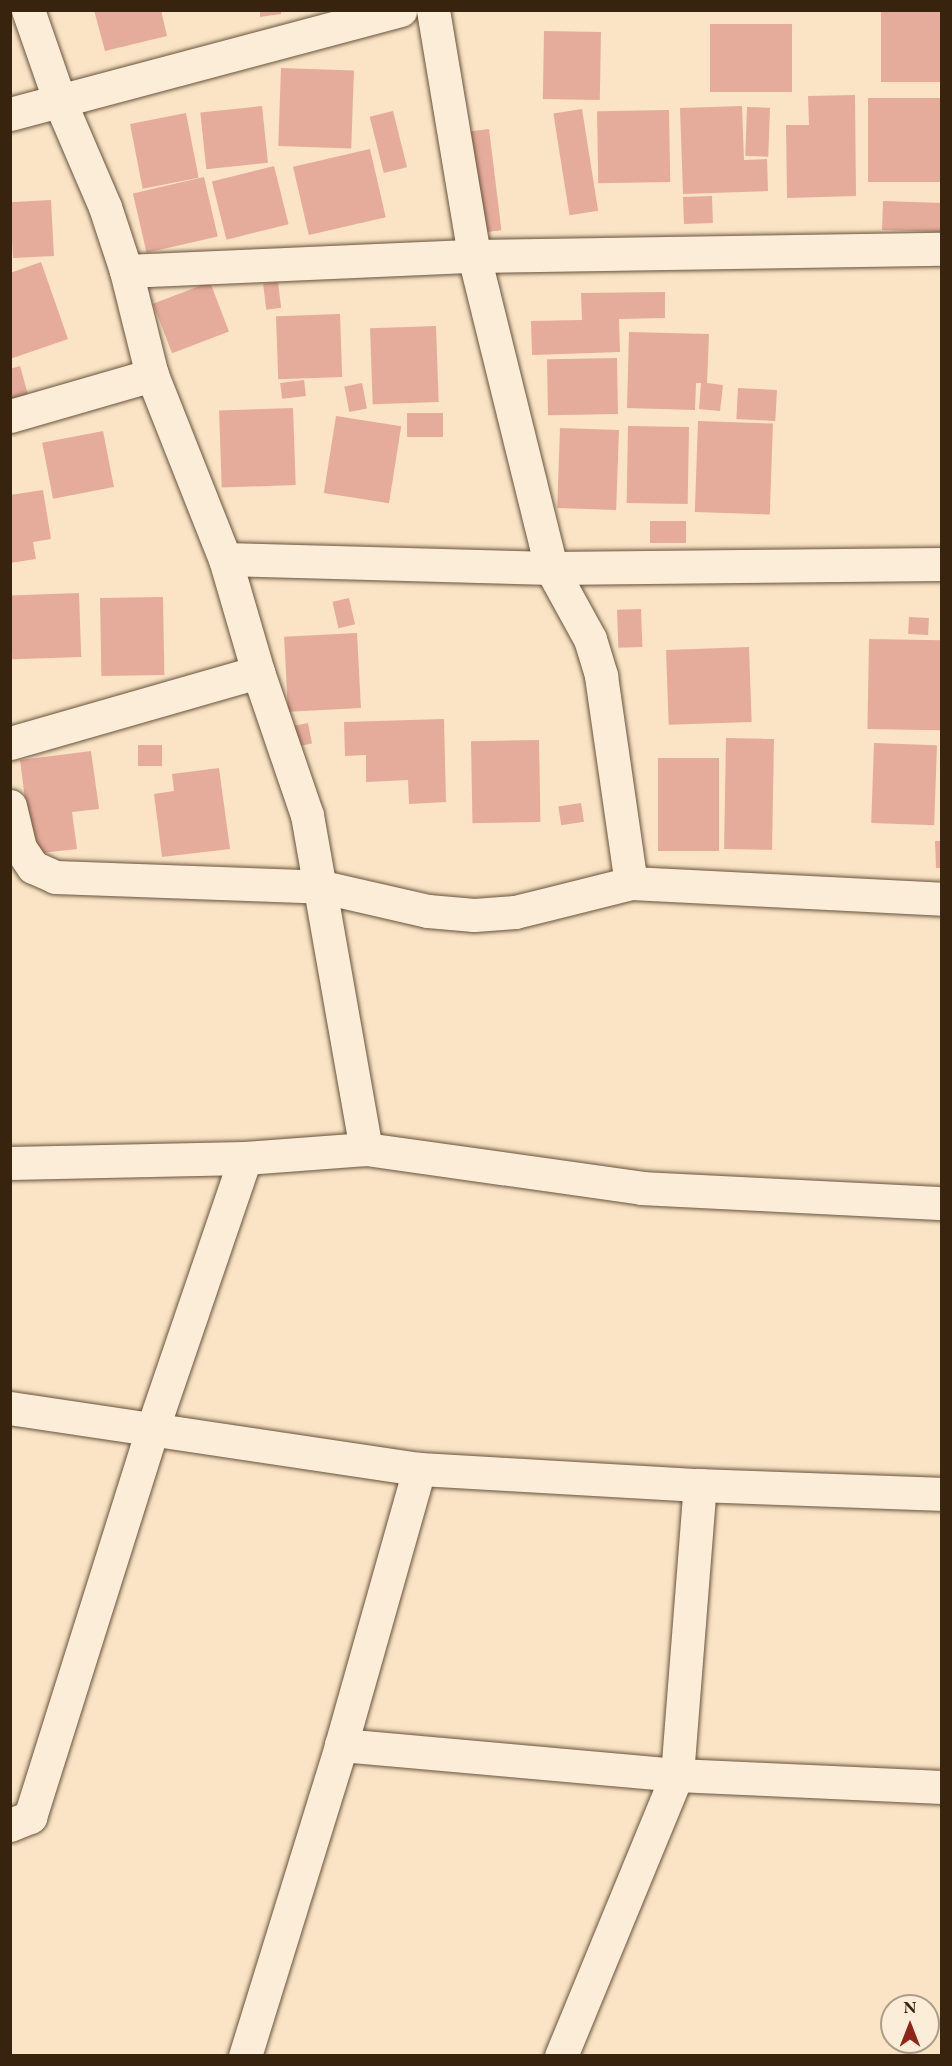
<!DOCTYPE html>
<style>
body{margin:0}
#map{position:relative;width:952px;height:2066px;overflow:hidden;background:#fae4c5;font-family:"EB Garamond",serif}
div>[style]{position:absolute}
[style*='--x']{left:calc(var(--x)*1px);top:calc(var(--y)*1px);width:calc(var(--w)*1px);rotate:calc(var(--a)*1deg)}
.building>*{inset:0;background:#e5ac9c;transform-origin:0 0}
.roads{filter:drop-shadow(0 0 2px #68533c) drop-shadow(0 0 2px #68533c)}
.minor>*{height:33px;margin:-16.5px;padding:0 16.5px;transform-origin:16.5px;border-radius:16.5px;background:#fcedd9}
span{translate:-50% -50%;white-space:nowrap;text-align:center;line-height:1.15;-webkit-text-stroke:4.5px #fcedd9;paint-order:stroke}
.frame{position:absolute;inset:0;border:12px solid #37230e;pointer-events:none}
.north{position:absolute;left:880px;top:1994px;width:60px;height:60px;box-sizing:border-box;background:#fcedd9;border:2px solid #ad9c88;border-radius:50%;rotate:0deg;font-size:16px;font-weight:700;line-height:24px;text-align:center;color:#37230e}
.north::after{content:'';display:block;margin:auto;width:21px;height:27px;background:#8f2418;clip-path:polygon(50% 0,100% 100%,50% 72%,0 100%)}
</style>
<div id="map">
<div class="building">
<i style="clip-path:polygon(94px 10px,161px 10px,167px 36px,105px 51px)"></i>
<i style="clip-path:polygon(260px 10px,281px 10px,281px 14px,260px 17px)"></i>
<i style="left:881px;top:10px;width:61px;height:72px"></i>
<i style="left:792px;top:24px;width:68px;height:82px;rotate:90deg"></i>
<i style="left:544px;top:31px;width:57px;height:68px;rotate:1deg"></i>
<i style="left:281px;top:68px;width:73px;height:78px;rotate:2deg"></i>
<i style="clip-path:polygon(855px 95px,856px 196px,787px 198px,786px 125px,809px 125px,808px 96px)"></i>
<i style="left:868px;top:98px;width:74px;height:84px"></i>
<i style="left:262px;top:106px;width:57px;height:62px;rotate:84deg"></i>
<i style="clip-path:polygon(742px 106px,744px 160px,767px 159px,768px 191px,683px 194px,680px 108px)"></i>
<i style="left:747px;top:107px;width:23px;height:49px;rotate:2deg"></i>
<i style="left:582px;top:109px;width:103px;height:29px;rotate:81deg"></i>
<i style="left:669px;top:110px;width:72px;height:72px;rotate:89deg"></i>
<i style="left:393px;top:111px;width:58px;height:24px;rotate:76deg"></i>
<i style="left:186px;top:113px;width:66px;height:57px;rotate:79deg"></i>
<i style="left:489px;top:129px;width:102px;height:24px;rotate:83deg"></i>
<i style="left:370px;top:149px;width:70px;height:79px;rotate:77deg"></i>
<i style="left:274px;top:166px;width:60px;height:64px;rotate:76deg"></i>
<i style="left:204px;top:177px;width:61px;height:73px;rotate:77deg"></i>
<i style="left:712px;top:196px;width:27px;height:29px;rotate:88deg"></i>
<i style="left:51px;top:200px;width:56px;height:41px;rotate:87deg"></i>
<i style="left:883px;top:201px;width:59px;height:29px;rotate:2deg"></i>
<i style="clip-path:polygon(41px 262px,68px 339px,10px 359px,10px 273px)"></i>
<i style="left:210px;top:282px;width:53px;height:61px;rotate:69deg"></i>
<i style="left:278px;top:282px;width:26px;height:15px;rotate:83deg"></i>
<i style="clip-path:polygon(665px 292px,665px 318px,619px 319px,620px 352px,532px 355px,531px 321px,582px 320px,581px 293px)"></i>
<i style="left:340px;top:314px;width:63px;height:64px;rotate:88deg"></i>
<i style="left:436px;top:326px;width:76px;height:66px;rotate:88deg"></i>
<i style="clip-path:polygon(629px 332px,709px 334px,707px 383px,723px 385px,720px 411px,699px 409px,701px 383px,696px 383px,695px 410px,627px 408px)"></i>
<i style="left:617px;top:358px;width:56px;height:70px;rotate:89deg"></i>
<i style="clip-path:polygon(20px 366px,31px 405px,10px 410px,10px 369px)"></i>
<i style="left:304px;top:380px;width:16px;height:24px;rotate:83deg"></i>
<i style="left:362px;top:383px;width:26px;height:18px;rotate:79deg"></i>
<i style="left:738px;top:388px;width:39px;height:31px;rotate:3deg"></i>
<i style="left:293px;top:408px;width:77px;height:74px;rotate:88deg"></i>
<i style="left:407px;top:413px;width:36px;height:24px"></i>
<i style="left:336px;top:416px;width:66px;height:78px;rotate:9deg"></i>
<i style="left:698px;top:421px;width:75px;height:91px;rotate:2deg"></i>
<i style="left:628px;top:426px;width:61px;height:77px;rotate:1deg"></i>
<i style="left:560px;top:428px;width:59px;height:80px;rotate:2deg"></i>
<i style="left:103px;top:431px;width:57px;height:62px;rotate:79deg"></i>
<i style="clip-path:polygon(43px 490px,51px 539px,33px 542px,36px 559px,10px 563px,10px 495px)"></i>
<i style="left:650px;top:521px;width:36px;height:22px"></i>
<i style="left:79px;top:593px;width:64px;height:69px;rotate:88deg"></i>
<i style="left:163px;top:597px;width:78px;height:63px;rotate:89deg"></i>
<i style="left:349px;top:598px;width:27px;height:17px;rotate:77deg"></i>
<i style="left:641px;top:609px;width:38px;height:24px;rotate:88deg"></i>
<i style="left:909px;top:617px;width:20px;height:17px;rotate:3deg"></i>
<i style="left:357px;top:633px;width:75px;height:73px;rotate:87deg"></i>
<i style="left:869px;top:639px;width:73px;height:90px;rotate:1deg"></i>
<i style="left:749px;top:647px;width:75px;height:83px;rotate:88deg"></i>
<i style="clip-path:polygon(444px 719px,446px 802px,409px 804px,408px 780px,366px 782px,366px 755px,345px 756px,344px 722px)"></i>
<i style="left:308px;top:723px;width:21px;height:18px;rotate:79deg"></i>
<i style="left:726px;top:738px;width:48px;height:111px;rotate:1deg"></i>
<i style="left:539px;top:740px;width:82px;height:68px;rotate:89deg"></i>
<i style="left:874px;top:743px;width:63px;height:80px;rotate:2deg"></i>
<i style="left:162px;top:745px;width:21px;height:24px;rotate:90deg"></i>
<i style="clip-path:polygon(91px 751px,99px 809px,72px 812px,77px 849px,32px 854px,20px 760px)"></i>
<i style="left:658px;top:758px;width:61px;height:93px"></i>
<i style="clip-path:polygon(219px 768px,230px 849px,162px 857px,154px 794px,174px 791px,172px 774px)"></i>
<i style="left:581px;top:803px;width:19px;height:23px;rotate:81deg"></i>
<i style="clip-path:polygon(935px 841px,942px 841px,942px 868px,936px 868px)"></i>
</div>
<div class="roads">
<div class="minor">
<i style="--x:28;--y:10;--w:97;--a:70.8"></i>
<i style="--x:60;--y:102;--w:114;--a:66.8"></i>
<i style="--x:105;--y:207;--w:67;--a:71.8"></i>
<i style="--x:126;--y:271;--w:107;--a:76"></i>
<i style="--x:152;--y:375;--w:198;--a:68.4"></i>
<i style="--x:225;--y:559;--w:118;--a:73.7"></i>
<i style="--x:258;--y:672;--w:151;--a:71.1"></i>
<i style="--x:307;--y:815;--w:339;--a:80"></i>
<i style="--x:433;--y:10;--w:249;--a:80.5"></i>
<i style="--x:474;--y:256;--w:321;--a:76.1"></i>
<i style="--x:551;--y:568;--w:81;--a:61.2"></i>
<i style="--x:590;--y:639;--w:39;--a:73"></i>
<i style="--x:601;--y:676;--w:209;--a:81.8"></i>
<i style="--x:10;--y:114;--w:404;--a:-14.9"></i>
<i style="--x:126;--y:271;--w:348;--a:-2.5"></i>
<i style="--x:474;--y:256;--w:468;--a:-0.9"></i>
<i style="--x:10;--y:416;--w:148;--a:-16.1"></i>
<i style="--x:225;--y:559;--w:326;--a:1.6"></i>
<i style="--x:551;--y:568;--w:391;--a:-0.6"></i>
<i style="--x:10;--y:743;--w:258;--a:-16"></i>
<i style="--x:10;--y:806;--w:43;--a:76.6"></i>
<i style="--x:20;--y:848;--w:23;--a:56"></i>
<i style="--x:33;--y:867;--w:24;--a:24"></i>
<i style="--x:55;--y:877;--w:268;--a:2.1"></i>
<i style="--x:323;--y:887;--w:108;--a:12.9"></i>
<i style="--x:428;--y:911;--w:46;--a:5"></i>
<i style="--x:474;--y:915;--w:41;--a:-4.2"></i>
<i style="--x:515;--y:912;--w:120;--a:-14"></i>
<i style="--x:631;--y:883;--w:311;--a:2.9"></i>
<i style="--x:10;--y:1163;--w:235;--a:-1.2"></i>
<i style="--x:245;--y:1158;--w:121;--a:-4.3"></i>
<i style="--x:366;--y:1149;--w:279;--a:8"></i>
<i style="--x:642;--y:1188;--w:300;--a:2.9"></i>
<i style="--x:10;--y:1408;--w:414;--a:8.5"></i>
<i style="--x:419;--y:1469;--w:281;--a:3.3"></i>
<i style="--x:341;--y:1745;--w:337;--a:5.1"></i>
<i style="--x:677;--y:1775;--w:265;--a:2.6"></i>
<i style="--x:10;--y:1825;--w:22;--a:-22"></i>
<i style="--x:30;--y:1817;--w:406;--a:-72.5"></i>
<i style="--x:152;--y:1430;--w:287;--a:-71.1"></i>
<i style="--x:245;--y:2056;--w:325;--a:-72.8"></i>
<i style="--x:341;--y:1745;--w:287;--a:-74.2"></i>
<i style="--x:561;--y:2056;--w:304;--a:-67.6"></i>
<i style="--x:677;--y:1775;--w:291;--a:-85.5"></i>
<i style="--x:700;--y:1485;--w:242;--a:2.1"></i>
</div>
</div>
<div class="frame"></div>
<div class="north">N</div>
</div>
